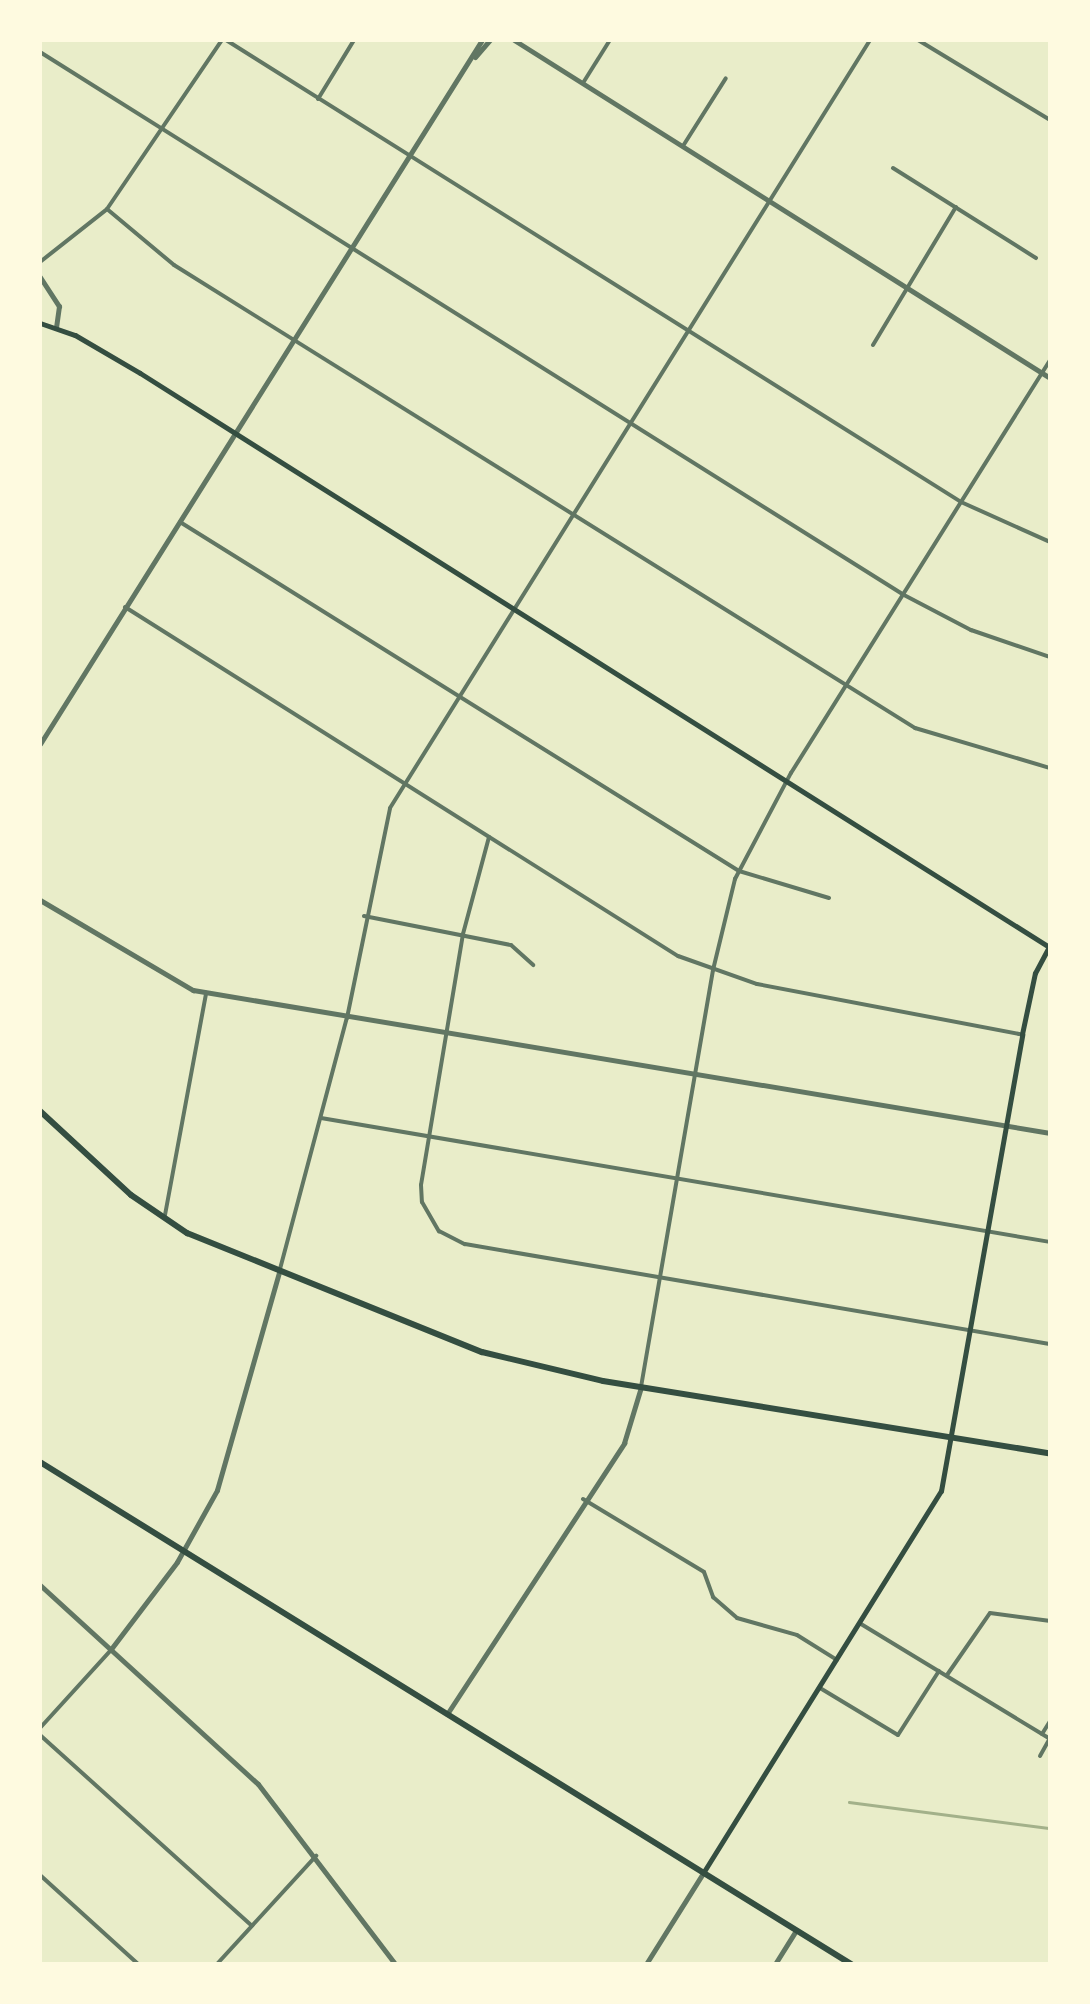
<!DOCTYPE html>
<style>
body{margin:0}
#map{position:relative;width:1090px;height:2004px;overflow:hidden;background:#e9edc9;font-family:"Titillium Web",sans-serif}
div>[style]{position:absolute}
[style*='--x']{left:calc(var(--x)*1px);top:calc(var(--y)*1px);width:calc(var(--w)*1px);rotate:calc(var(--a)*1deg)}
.stream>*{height:2.5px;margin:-1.25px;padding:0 1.25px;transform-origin:1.25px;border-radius:1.25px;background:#a3b18a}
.minor>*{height:4px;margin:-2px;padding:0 2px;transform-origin:2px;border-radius:2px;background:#617663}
.tertiary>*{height:5px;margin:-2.5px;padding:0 2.5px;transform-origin:2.5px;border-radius:2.5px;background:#617663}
.secondary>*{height:5px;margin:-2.5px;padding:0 2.5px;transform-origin:2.5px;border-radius:2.5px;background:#344e41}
.primary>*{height:6px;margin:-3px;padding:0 3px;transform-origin:3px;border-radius:3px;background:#344e41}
span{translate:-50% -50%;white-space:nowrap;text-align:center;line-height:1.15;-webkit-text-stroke:8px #fefae0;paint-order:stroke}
.frame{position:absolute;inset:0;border:42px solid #fefae0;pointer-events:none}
</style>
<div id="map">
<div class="stream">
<i style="--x:849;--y:1802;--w:203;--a:7.4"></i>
</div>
<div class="minor">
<i style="--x:226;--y:40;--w:868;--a:32.15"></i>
<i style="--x:961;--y:502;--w:98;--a:24.2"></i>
<i style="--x:918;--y:40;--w:154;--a:31.2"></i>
<i style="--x:40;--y:52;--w:1020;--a:32.15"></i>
<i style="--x:904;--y:595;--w:76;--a:27.6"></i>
<i style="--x:971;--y:630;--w:83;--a:18.9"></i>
<i style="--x:583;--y:83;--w:51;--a:-57.9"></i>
<i style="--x:318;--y:99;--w:69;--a:-58.6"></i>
<i style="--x:683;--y:146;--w:80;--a:-57.7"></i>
<i style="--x:893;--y:168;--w:169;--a:32.2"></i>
<i style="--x:107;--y:209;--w:87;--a:39.9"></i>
<i style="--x:174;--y:265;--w:874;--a:32"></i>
<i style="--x:915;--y:728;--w:141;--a:16.5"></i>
<i style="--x:40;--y:262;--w:85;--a:-38.3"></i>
<i style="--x:107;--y:209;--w:204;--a:-55.8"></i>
<i style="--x:873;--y:345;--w:161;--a:-59"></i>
<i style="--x:180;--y:522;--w:659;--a:31.98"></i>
<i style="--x:739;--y:871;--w:94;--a:16.7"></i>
<i style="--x:125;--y:607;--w:654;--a:32.26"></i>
<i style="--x:678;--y:956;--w:84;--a:19.5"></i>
<i style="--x:757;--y:984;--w:268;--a:10.8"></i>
<i style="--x:489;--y:837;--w:100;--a:105"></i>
<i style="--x:463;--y:934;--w:254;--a:99.5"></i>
<i style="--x:421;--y:1185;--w:17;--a:87"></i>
<i style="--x:422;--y:1202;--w:34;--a:60"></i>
<i style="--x:439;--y:1231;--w:29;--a:27"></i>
<i style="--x:465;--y:1244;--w:593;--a:9.7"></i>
<i style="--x:364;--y:916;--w:150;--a:11.2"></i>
<i style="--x:511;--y:945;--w:30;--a:42"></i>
<i style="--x:321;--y:1118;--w:739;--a:9.65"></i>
<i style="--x:165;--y:1215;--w:226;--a:-79.5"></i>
<i style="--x:280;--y:1269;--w:260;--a:-75.1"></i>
<i style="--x:347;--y:1018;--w:214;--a:-78.4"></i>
<i style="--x:390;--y:808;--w:906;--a:-57.99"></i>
<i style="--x:641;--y:1387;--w:423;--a:-80.2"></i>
<i style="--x:713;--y:970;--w:94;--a:-76.4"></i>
<i style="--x:735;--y:879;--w:120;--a:-62.2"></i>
<i style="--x:791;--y:773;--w:487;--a:-57.9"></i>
<i style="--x:583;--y:1499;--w:141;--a:31.1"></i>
<i style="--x:704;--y:1572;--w:27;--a:70"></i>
<i style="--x:713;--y:1597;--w:32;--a:41"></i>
<i style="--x:737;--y:1618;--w:62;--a:15.8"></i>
<i style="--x:797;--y:1635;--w:47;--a:32"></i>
<i style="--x:861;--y:1624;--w:221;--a:31.3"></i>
<i style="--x:947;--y:1675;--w:75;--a:-55.3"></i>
<i style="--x:990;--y:1613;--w:61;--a:7.6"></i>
<i style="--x:820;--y:1688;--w:91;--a:31.1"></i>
<i style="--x:898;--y:1735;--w:76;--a:-57.4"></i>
<i style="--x:40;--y:1728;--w:105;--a:-47.7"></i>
<i style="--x:1042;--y:1734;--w:15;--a:-58"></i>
<i style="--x:40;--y:1735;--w:285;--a:42"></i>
<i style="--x:1040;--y:1756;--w:21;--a:-61"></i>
<i style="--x:40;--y:1875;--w:132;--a:42.2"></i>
<i style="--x:217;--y:1964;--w:147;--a:-47.5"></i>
</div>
<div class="tertiary">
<i style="--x:514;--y:40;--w:634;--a:32.24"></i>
<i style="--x:475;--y:57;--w:23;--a:-49"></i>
<i style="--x:40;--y:277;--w:35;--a:57"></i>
<i style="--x:59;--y:306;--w:22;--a:98"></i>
<i style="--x:40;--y:744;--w:831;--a:-57.88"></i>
<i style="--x:40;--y:900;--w:178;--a:30.5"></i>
<i style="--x:193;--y:990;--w:869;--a:9.47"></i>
<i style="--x:40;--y:1585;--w:295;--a:42.4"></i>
<i style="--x:258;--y:1784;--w:226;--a:52.7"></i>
<i style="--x:111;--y:1649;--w:109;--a:-52.8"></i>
<i style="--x:177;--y:1562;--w:82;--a:-60.9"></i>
<i style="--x:217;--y:1490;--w:227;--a:-74.1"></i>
<i style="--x:447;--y:1714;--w:324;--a:-56.8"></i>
<i style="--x:624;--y:1443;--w:59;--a:-73.1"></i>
<i style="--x:646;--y:1964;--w:107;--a:-57.9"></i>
<i style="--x:775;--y:1964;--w:40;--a:-58"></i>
</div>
<div class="secondary">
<i style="--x:40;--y:323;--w:37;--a:19"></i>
<i style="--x:75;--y:335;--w:75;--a:30.3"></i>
<i style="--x:140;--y:373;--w:1075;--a:32.27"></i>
<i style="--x:703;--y:1873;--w:450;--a:-58.1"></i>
<i style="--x:941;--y:1491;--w:464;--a:-79.9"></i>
<i style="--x:1022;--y:1034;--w:62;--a:-78"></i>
<i style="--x:1035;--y:973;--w:30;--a:-62"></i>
</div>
<div class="primary">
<i style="--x:40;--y:1111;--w:124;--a:42.7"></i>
<i style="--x:131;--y:1195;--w:68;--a:34.2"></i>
<i style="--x:187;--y:1233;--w:318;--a:22"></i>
<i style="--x:482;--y:1352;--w:124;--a:13.5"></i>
<i style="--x:603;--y:1381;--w:453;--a:9.2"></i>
<i style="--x:40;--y:1462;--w:954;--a:31.76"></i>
</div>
<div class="frame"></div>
</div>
